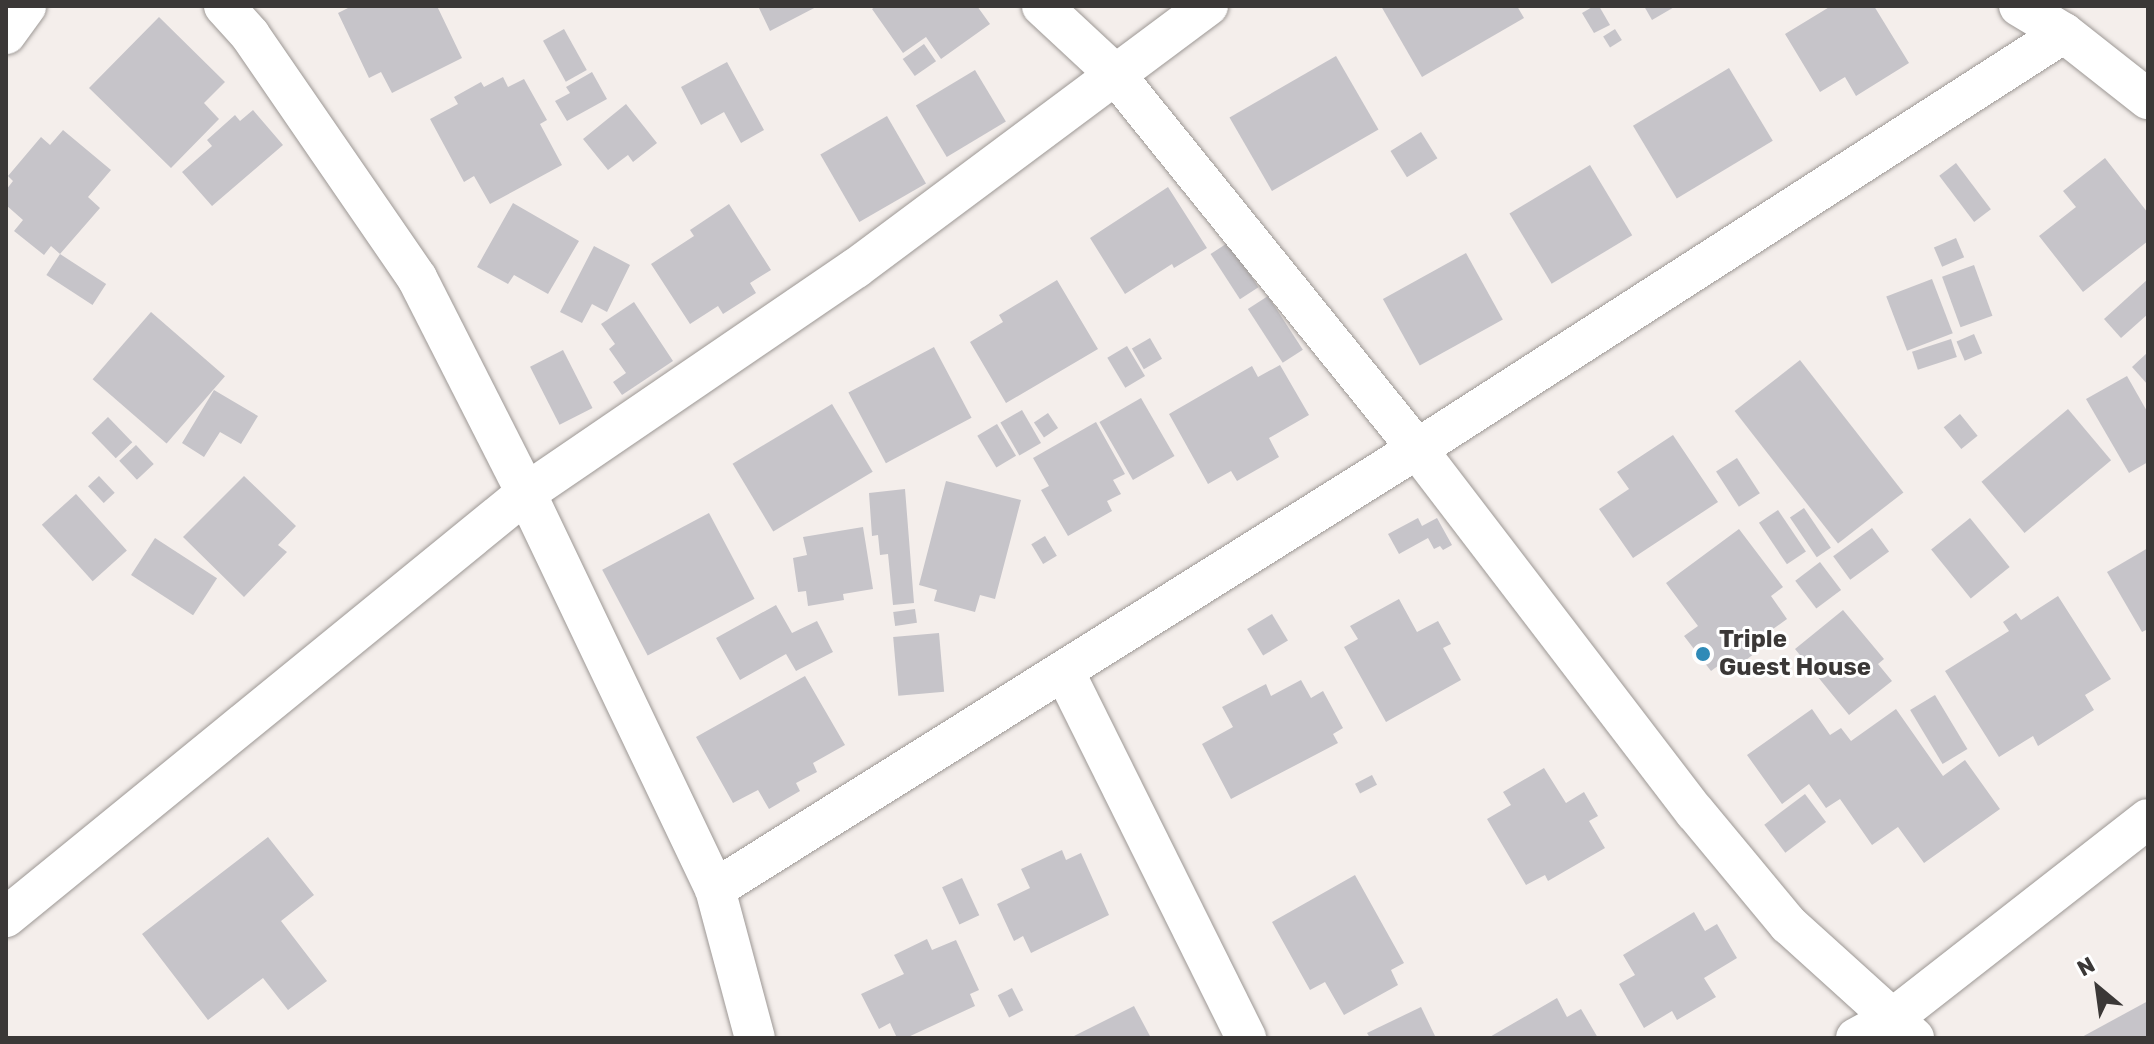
<!DOCTYPE html>
<style>
body{margin:0}
#map{position:relative;width:2154px;height:1044px;overflow:hidden;background:#f4eeeb;font-family:Rubik,sans-serif}
div>[style]{position:absolute}
[style*='--x']{left:calc(var(--x)*1px);top:calc(var(--y)*1px);width:calc(var(--w)*1px);rotate:calc(var(--a)*1deg)}
.building>*{inset:0;background:#c6c4c9;transform-origin:0 0}
.roads{filter:drop-shadow(0 0 2px #9d9895) drop-shadow(0 0 2px #9d9895)}
.street>*{height:40px;margin:-20px;padding:0 20px;transform-origin:20px;border-radius:20px;background:#fff}
.dots>*{width:22px;height:22px;translate:-50% -50%;box-sizing:border-box;border:4px solid #fff;border-radius:50%}
span{translate:-50% -50%;white-space:nowrap;text-align:center;line-height:1.15;-webkit-text-stroke:6px #fff;paint-order:stroke}
.poi-label{font-size:24px;color:#3b3837;font-weight:700}
.left{translate:0 -50%;text-align:left}
.frame{position:absolute;inset:0;border:8px solid #3b3837;pointer-events:none}
.north{position:absolute;left:2058px;top:948px;width:80px;height:80px;-webkit-text-stroke:6px #fff;paint-order:stroke;rotate:331deg;font-size:22px;font-weight:700;line-height:32px;text-align:center;color:#3b3837}
.north::after{content:'';display:block;margin:auto;width:28px;height:36px;background:#3b3837;clip-path:polygon(50% 0,100% 100%,50% 72%,0 100%)}
</style>
<div id="map">
<div class="building">
<i style="clip-path:polygon(352px 6px,437px 6px,462px 58px,392px 93px,381px 72px,369px 78px,338px 13px)"></i>
<i style="clip-path:polygon(758px 6px,818px 6px,770px 31px)"></i>
<i style="clip-path:polygon(876px 6px,977px 6px,990px 24px,941px 59px,926px 37px,903px 53px,872px 9px)"></i>
<i style="clip-path:polygon(1381px 6px,1517px 6px,1524px 18px,1422px 77px)"></i>
<i style="clip-path:polygon(1594px 6px,1599px 6px,1610px 25px,1594px 33px,1582px 13px)"></i>
<i style="clip-path:polygon(1644px 6px,1676px 6px,1652px 20px)"></i>
<i style="clip-path:polygon(1831px 6px,1874px 6px,1909px 63px,1856px 96px,1845px 77px,1820px 92px,1785px 34px)"></i>
<i style="clip-path:polygon(159px 17px,225px 82px,204px 103px,219px 119px,171px 168px,89px 88px)"></i>
<i style="left:564px;top:29px;width:47px;height:24px;rotate:61deg"></i>
<i style="left:1615px;top:29px;width:13px;height:14px;rotate:58deg"></i>
<i style="left:924px;top:44px;width:21px;height:26px;rotate:55deg"></i>
<i style="left:1336px;top:56px;width:85px;height:123px;rotate:60deg"></i>
<i style="clip-path:polygon(727px 62px,764px 130px,741px 143px,724px 112px,701px 125px,681px 87px)"></i>
<i style="left:1729px;top:68px;width:85px;height:112px;rotate:59deg"></i>
<i style="left:975px;top:70px;width:60px;height:69px;rotate:59deg"></i>
<i style="clip-path:polygon(592px 72px,607px 99px,567px 121px,555px 101px,570px 93px,566px 87px)"></i>
<i style="clip-path:polygon(503px 77px,508px 87px,524px 79px,547px 120px,540px 124px,562px 165px,490px 204px,474px 176px,464px 182px,430px 119px,458px 104px,454px 97px,481px 82px,484px 87px)"></i>
<i style="clip-path:polygon(626px 104px,657px 143px,633px 162px,628px 155px,608px 170px,583px 139px)"></i>
<i style="clip-path:polygon(253px 110px,283px 145px,212px 206px,182px 172px,212px 146px,207px 140px,235px 115px,240px 121px)"></i>
<i style="left:887px;top:116px;width:78px;height:77px;rotate:60deg"></i>
<i style="clip-path:polygon(63px 130px,111px 170px,88px 197px,100px 208px,60px 254px,51px 246px,44px 255px,14px 231px,23px 220px,6px 205px,6px 190px,13px 181px,8px 176px,41px 137px,50px 145px)"></i>
<i style="left:1421px;top:132px;width:31px;height:36px;rotate:58deg"></i>
<i style="clip-path:polygon(2105px 158px,2148px 213px,2148px 241px,2083px 292px,2039px 236px,2076px 207px,2063px 191px)"></i>
<i style="left:1956px;top:163px;width:58px;height:21px;rotate:53deg"></i>
<i style="left:1590px;top:165px;width:82px;height:94px;rotate:59deg"></i>
<i style="clip-path:polygon(1168px 187px,1207px 248px,1174px 268px,1172px 264px,1125px 294px,1090px 238px)"></i>
<i style="clip-path:polygon(513px 203px,579px 241px,548px 294px,514px 275px,508px 284px,477px 267px)"></i>
<i style="clip-path:polygon(729px 204px,771px 270px,750px 283px,756px 293px,723px 314px,718px 306px,690px 324px,651px 264px,694px 236px,690px 230px)"></i>
<i style="left:1956px;top:238px;width:21px;height:24px;rotate:67deg"></i>
<i style="left:1229px;top:242px;width:54px;height:22px;rotate:57deg"></i>
<i style="clip-path:polygon(594px 246px,630px 265px,607px 312px,592px 304px,582px 323px,560px 312px)"></i>
<i style="left:1466px;top:253px;width:76px;height:95px;rotate:61deg"></i>
<i style="left:60px;top:254px;width:55px;height:25px;rotate:33deg"></i>
<i style="left:1974px;top:265px;width:54px;height:34px;rotate:70deg"></i>
<i style="left:1932px;top:279px;width:58px;height:49px;rotate:69deg"></i>
<i style="clip-path:polygon(2148px 279px,2148px 314px,2121px 338px,2104px 319px)"></i>
<i style="clip-path:polygon(1057px 280px,1098px 349px,1006px 403px,970px 342px,1003px 322px,999px 315px)"></i>
<i style="left:1268px;top:296px;width:64px;height:24px;rotate:57deg"></i>
<i style="clip-path:polygon(634px 302px,673px 361px,622px 395px,613px 382px,626px 373px,609px 349px,615px 344px,601px 324px)"></i>
<i style="left:151px;top:312px;width:98px;height:89px;rotate:41deg"></i>
<i style="left:1974px;top:334px;width:21px;height:19px;rotate:67deg"></i>
<i style="left:1150px;top:338px;width:24px;height:21px;rotate:60deg"></i>
<i style="left:1951px;top:339px;width:19px;height:41px;rotate:72deg"></i>
<i style="left:1127px;top:346px;width:35px;height:23px;rotate:59deg"></i>
<i style="left:934px;top:347px;width:80px;height:97px;rotate:62deg"></i>
<i style="left:563px;top:350px;width:65px;height:37px;rotate:63deg"></i>
<i style="clip-path:polygon(2148px 352px,2148px 385px,2132px 367px)"></i>
<i style="left:1800px;top:360px;width:168px;height:83px;rotate:52deg"></i>
<i style="clip-path:polygon(1280px 365px,1309px 415px,1269px 438px,1279px 457px,1237px 481px,1231px 471px,1208px 484px,1169px 414px,1252px 366px,1258px 377px)"></i>
<i style="clip-path:polygon(2127px 376px,2148px 413px,2148px 462px,2129px 473px,2086px 399px)"></i>
<i style="clip-path:polygon(214px 390px,258px 416px,241px 444px,220px 432px,204px 457px,182px 443px)"></i>
<i style="left:1141px;top:398px;width:67px;height:48px;rotate:60deg"></i>
<i style="left:832px;top:404px;width:79px;height:116px;rotate:59deg"></i>
<i style="left:2068px;top:409px;width:67px;height:113px;rotate:50deg"></i>
<i style="left:1022px;top:410px;width:38px;height:25px;rotate:60deg"></i>
<i style="left:1048px;top:413px;width:18px;height:17px;rotate:56deg"></i>
<i style="left:1960px;top:414px;width:28px;height:21px;rotate:51deg"></i>
<i style="left:108px;top:417px;width:35px;height:23px;rotate:46deg"></i>
<i style="clip-path:polygon(1096px 422px,1125px 474px,1113px 480px,1121px 494px,1107px 501px,1112px 511px,1068px 536px,1041px 490px,1049px 486px,1033px 458px)"></i>
<i style="left:997px;top:424px;width:37px;height:23px;rotate:59deg"></i>
<i style="clip-path:polygon(1673px 435px,1718px 502px,1633px 558px,1599px 509px,1629px 489px,1617px 472px)"></i>
<i style="left:136px;top:445px;width:26px;height:23px;rotate:47deg"></i>
<i style="left:1737px;top:458px;width:42px;height:25px;rotate:57deg"></i>
<i style="left:99px;top:476px;width:23px;height:15px;rotate:47deg"></i>
<i style="clip-path:polygon(244px 476px,296px 526px,278px 545px,287px 552px,244px 597px,183px 537px)"></i>
<i style="clip-path:polygon(946px 481px,1021px 500px,995px 599px,980px 595px,975px 612px,934px 601px,937px 590px,919px 585px)"></i>
<i style="clip-path:polygon(905px 489px,914px 603px,893px 605px,888px 554px,880px 555px,878px 535px,872px 536px,869px 493px)"></i>
<i style="left:76px;top:494px;width:76px;height:46px;rotate:48deg"></i>
<i style="left:1804px;top:508px;width:48px;height:17px;rotate:56deg"></i>
<i style="left:1778px;top:510px;width:50px;height:23px;rotate:56deg"></i>
<i style="left:709px;top:513px;width:97px;height:121px;rotate:62deg"></i>
<i style="clip-path:polygon(1418px 518px,1422px 526px,1437px 518px,1452px 545px,1443px 550px,1440px 546px,1434px 549px,1428px 538px,1399px 554px,1388px 534px)"></i>
<i style="left:1970px;top:518px;width:63px;height:50px;rotate:51deg"></i>
<i style="clip-path:polygon(863px 527px,873px 589px,843px 594px,844px 600px,808px 606px,806px 591px,798px 592px,793px 558px,807px 555px,803px 537px)"></i>
<i style="left:1872px;top:528px;width:29px;height:48px;rotate:54deg"></i>
<i style="clip-path:polygon(1739px 529px,1783px 587px,1771px 596px,1787px 619px,1766px 634px,1771px 641px,1730px 672px,1723px 662px,1711px 671px,1684px 636px,1698px 626px,1666px 583px)"></i>
<i style="left:1045px;top:536px;width:23px;height:16px;rotate:59deg"></i>
<i style="left:155px;top:538px;width:74px;height:44px;rotate:33deg"></i>
<i style="clip-path:polygon(2148px 548px,2148px 629px,2142px 632px,2107px 572px)"></i>
<i style="left:1820px;top:562px;width:35px;height:31px;rotate:53deg"></i>
<i style="clip-path:polygon(2058px 596px,2111px 679px,2085px 695px,2094px 710px,2038px 746px,2033px 736px,1999px 757px,1945px 671px,2009px 631px,2003px 622px,2016px 613px,2021px 620px)"></i>
<i style="clip-path:polygon(1399px 599px,1417px 632px,1438px 621px,1451px 644px,1443px 648px,1461px 680px,1386px 722px,1344px 647px,1358px 639px,1350px 626px)"></i>
<i style="clip-path:polygon(776px 605px,792px 633px,817px 621px,833px 652px,796px 671px,786px 654px,740px 680px,716px 638px)"></i>
<i style="left:915px;top:609px;width:14px;height:22px;rotate:82deg"></i>
<i style="clip-path:polygon(1843px 610px,1884px 659px,1878px 664px,1892px 681px,1849px 715px,1795px 649px)"></i>
<i style="left:1272px;top:614px;width:31px;height:29px;rotate:59deg"></i>
<i style="left:939px;top:633px;width:59px;height:46px;rotate:85deg"></i>
<i style="clip-path:polygon(805px 676px,845px 745px,813px 763px,817px 772px,796px 783px,800px 791px,769px 809px,758px 790px,733px 803px,696px 737px)"></i>
<i style="clip-path:polygon(1301px 680px,1311px 698px,1323px 691px,1343px 728px,1333px 734px,1338px 743px,1231px 799px,1202px 744px,1233px 727px,1222px 707px,1266px 684px,1271px 696px)"></i>
<i style="left:1935px;top:695px;width:63px;height:29px;rotate:59deg"></i>
<i style="clip-path:polygon(1812px 709px,1830px 735px,1841px 728px,1851px 741px,1896px 709px,1943px 776px,1965px 760px,2000px 809px,1924px 863px,1898px 827px,1872px 845px,1840px 799px,1826px 808px,1809px 784px,1782px 804px,1747px 755px)"></i>
<i style="clip-path:polygon(1544px 768px,1566px 803px,1584px 792px,1598px 816px,1589px 821px,1605px 848px,1548px 881px,1545px 875px,1526px 885px,1487px 819px,1511px 805px,1503px 792px)"></i>
<i style="left:1372px;top:775px;width:11px;height:19px;rotate:63deg"></i>
<i style="left:1805px;top:794px;width:35px;height:51px;rotate:53deg"></i>
<i style="clip-path:polygon(268px 837px,314px 895px,281px 921px,327px 981px,288px 1010px,263px 978px,208px 1020px,142px 934px)"></i>
<i style="clip-path:polygon(1062px 850px,1066px 860px,1081px 853px,1109px 915px,1031px 953px,1023px 936px,1014px 941px,997px 904px,1030px 888px,1021px 869px)"></i>
<i style="clip-path:polygon(1355px 875px,1404px 963px,1391px 970px,1398px 985px,1344px 1015px,1325px 982px,1310px 990px,1272px 922px)"></i>
<i style="left:962px;top:878px;width:41px;height:22px;rotate:65deg"></i>
<i style="clip-path:polygon(1694px 912px,1705px 931px,1717px 924px,1737px 958px,1704px 978px,1716px 997px,1677px 1020px,1672px 1011px,1644px 1028px,1619px 984px,1635px 975px,1623px 955px)"></i>
<i style="clip-path:polygon(927px 939px,932px 950px,956px 940px,979px 990px,970px 994px,975px 1006px,906px 1038px,897px 1038px,890px 1023px,879px 1029px,861px 994px,904px 974px,894px 955px)"></i>
<i style="left:1012px;top:988px;width:25px;height:16px;rotate:63deg"></i>
<i style="clip-path:polygon(1557px 998px,1567px 1017px,1581px 1009px,1598px 1038px,1488px 1038px)"></i>
<i style="clip-path:polygon(2148px 1001px,2148px 1038px,2080px 1038px)"></i>
<i style="clip-path:polygon(1134px 1006px,1151px 1038px,1070px 1038px)"></i>
<i style="clip-path:polygon(1421px 1007px,1436px 1038px,1370px 1038px,1367px 1033px)"></i>
</div>
<div class="roads">
<div class="street">
<i style="--x:224;--y:6;--w:39;--a:48"></i>
<i style="--x:250;--y:35;--w:295;--a:55.5"></i>
<i style="--x:417;--y:278;--w:241;--a:63.1"></i>
<i style="--x:526;--y:493;--w:439;--a:64.5"></i>
<i style="--x:715;--y:889;--w:154;--a:75"></i>
<i style="--x:1042;--y:6;--w:98;--a:42.9"></i>
<i style="--x:1114;--y:73;--w:483;--a:51.1"></i>
<i style="--x:1417;--y:449;--w:457;--a:52.6"></i>
<i style="--x:1695;--y:812;--w:146;--a:50.3"></i>
<i style="--x:1788;--y:924;--w:170;--a:42.1"></i>
<i style="--x:2019;--y:6;--w:52;--a:31"></i>
<i style="--x:2064;--y:33;--w:107;--a:38.2"></i>
<i style="--x:6;--y:34;--w:34;--a:-54"></i>
<i style="--x:1064;--y:671;--w:410;--a:63.6"></i>
<i style="--x:715;--y:889;--w:828;--a:-32.08"></i>
<i style="--x:1417;--y:449;--w:769;--a:-32.74"></i>
<i style="--x:6;--y:917;--w:671;--a:-39.19"></i>
<i style="--x:526;--y:493;--w:399;--a:-34.3"></i>
<i style="--x:856;--y:268;--w:439;--a:-36.7"></i>
<i style="--x:1856;--y:1038;--w:42;--a:-28.4"></i>
<i style="--x:1893;--y:1018;--w:323;--a:-38"></i>
</div>
</div>
<div class="dots">
<i style="left:1703px;top:654px;background:#2f8ab7"></i>
</div>
<div class="poi-label">
<span class="left" style="left:1719px;top:654px">Triple<br>Guest House</span>
</div>
<div class="frame"></div>
<div class="north">N</div>
</div>
